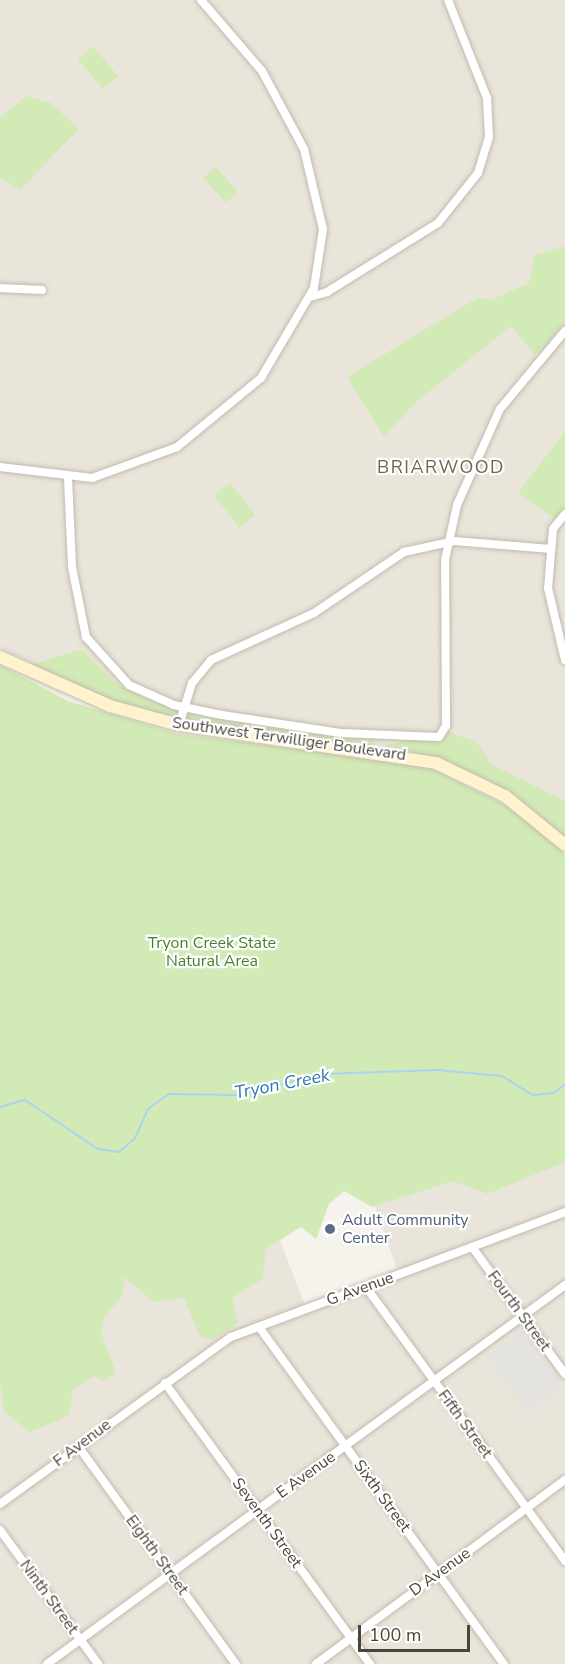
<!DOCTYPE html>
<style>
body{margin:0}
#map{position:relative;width:565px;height:1664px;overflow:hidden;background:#f6f3ec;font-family:"Nunito Sans",sans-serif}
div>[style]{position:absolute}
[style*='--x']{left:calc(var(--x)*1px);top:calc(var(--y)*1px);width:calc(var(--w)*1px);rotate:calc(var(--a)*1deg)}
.residential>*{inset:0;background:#eae5da}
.green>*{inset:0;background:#d2eab5;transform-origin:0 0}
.parking>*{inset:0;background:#e5e3e0;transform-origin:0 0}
.stream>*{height:2px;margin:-1px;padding:0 1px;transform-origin:1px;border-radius:1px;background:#a9d4f2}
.roads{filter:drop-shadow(0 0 2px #c2bbae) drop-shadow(0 0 2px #c2bbae)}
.minor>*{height:8px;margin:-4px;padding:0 4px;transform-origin:4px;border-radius:4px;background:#fff}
.secondary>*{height:12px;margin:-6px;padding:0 6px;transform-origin:6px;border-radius:6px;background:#fff3cd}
.dots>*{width:16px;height:16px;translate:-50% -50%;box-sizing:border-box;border:3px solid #fff;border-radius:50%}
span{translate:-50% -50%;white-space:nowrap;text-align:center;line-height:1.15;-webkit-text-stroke:4.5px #fff;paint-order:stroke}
.street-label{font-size:16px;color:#4b4439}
.park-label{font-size:16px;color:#4a7f2a}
.service-label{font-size:16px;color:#4e5e75}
.left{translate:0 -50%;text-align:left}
.neighbourhood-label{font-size:18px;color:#6e6250;letter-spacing:1.5px}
.water-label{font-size:18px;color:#2e7ab2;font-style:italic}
.scale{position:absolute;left:358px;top:1625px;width:112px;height:27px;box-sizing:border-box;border:3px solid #4b4439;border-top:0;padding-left:8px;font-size:18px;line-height:21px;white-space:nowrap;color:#4b4439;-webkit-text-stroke:4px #fff;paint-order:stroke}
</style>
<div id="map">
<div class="residential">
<i style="clip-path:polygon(0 0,565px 0,565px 836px,522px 797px,467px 766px,413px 749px,197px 724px,114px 702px,0 648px)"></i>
<i style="clip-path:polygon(565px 1113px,565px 1664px,0 1664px,0 1355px,32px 1163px,249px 1160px,305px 1305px,397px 1269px,355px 1152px)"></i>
</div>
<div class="green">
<i style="left:93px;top:46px;width:39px;height:20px;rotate:50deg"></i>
<i style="clip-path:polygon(26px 96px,51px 103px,79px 129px,20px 190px,0 177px,0 118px)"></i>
<i style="left:215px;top:167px;width:34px;height:16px;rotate:47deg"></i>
<i style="clip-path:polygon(565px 246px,565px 324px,535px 355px,511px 326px,416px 402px,384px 437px,347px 377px,477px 298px,491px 300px,529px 283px,535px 255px)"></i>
<i style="clip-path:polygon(565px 431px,565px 511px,554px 518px,518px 493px)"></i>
<i style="left:230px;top:483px;width:41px;height:20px;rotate:52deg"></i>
<i style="clip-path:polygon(81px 649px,118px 685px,176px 710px,175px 716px,133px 710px,27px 666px)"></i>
<i style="clip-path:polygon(0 665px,68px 701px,178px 734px,424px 765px,511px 808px,565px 854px,565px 1162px,487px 1194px,453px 1181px,372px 1207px,344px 1191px,329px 1204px,316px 1239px,301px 1227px,266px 1249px,262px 1279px,232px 1298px,238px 1322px,213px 1340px,200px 1337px,184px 1298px,154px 1302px,124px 1277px,123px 1294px,104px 1318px,101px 1333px,116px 1373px,104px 1381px,94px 1376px,73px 1390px,68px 1416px,30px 1432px,4px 1412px,0 1379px)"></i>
<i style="clip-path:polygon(187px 711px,374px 738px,374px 746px,189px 724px)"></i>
<i style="clip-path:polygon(444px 730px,477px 742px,491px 764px,565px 801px,565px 838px,494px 784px,428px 756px,384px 746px)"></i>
</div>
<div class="parking">
<i style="left:522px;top:1330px;width:69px;height:44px;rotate:54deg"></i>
</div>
<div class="stream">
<i style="--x:0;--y:1107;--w:26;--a:-16"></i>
<i style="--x:25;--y:1100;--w:88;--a:33.9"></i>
<i style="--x:98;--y:1149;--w:21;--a:8"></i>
<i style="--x:119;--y:1152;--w:21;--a:-41"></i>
<i style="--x:135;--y:1138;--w:32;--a:-66"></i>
<i style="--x:148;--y:1109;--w:26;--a:-36"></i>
<i style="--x:169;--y:1094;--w:70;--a:0.8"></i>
<i style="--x:239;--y:1095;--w:85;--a:-14.4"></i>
<i style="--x:321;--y:1074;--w:116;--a:-2"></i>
<i style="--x:437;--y:1070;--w:65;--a:5.3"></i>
<i style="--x:502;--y:1076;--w:36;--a:32"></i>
<i style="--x:533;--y:1095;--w:20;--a:-6"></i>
<i style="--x:553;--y:1093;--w:14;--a:-34"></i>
</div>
<div class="roads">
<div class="minor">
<i style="--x:0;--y:288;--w:42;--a:2.7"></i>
<i style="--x:310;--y:297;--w:18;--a:-16"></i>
<i style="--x:327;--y:292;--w:131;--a:-31.9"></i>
<i style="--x:438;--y:223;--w:64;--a:-51.3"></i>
<i style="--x:478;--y:173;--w:38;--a:-73"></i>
<i style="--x:489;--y:137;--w:39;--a:-93"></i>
<i style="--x:487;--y:98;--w:105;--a:-111.7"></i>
<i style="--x:0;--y:467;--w:93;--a:6.8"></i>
<i style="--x:92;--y:478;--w:90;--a:-20"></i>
<i style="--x:177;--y:447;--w:109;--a:-39.4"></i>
<i style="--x:261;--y:378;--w:104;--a:-59.5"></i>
<i style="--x:314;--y:288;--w:60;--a:-81.3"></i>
<i style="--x:323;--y:229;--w:82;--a:-103.4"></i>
<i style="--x:304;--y:149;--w:89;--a:-118.3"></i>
<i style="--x:262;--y:71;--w:94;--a:-130.7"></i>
<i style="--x:68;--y:478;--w:89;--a:87.4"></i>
<i style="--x:72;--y:567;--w:71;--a:78.7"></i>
<i style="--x:86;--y:637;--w:64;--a:48.1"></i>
<i style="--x:129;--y:685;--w:49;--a:24"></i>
<i style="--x:174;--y:705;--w:49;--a:11.8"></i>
<i style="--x:222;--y:715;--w:120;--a:8.6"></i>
<i style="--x:341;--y:733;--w:98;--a:2.3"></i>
<i style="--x:439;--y:737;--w:13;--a:-58"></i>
<i style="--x:446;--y:726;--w:166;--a:-90.3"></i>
<i style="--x:445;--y:560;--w:56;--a:-77.7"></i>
<i style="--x:457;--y:505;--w:105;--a:-65.9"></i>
<i style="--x:500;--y:409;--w:102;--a:-50.2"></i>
<i style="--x:565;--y:514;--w:19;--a:129"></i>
<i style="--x:553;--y:529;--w:59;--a:94.8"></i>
<i style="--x:548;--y:588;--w:74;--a:76.7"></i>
<i style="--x:179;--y:725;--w:44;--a:-72.8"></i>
<i style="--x:192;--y:683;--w:30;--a:-50"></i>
<i style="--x:211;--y:660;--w:113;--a:-24.5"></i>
<i style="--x:314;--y:613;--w:109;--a:-34.1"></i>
<i style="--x:404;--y:552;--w:51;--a:-12.4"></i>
<i style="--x:454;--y:541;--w:97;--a:4.7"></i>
<i style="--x:472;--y:1247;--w:157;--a:53.8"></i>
<i style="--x:366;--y:1287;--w:339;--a:54"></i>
<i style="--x:259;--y:1327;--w:417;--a:54"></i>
<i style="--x:165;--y:1383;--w:348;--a:53.9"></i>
<i style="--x:78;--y:1446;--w:269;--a:54.1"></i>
<i style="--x:0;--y:1504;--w:285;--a:-35.9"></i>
<i style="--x:231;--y:1337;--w:357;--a:-20.5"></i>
<i style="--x:0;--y:1530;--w:166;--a:53.8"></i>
<i style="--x:47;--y:1664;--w:642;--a:-36.19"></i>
<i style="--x:316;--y:1664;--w:310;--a:-36.5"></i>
</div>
<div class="secondary">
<i style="--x:0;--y:657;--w:120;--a:24"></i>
<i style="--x:110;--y:706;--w:72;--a:15.4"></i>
<i style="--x:179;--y:725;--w:260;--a:8.4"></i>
<i style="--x:436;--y:763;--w:76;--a:25.6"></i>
<i style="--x:505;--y:796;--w:77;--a:39.2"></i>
</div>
</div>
<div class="dots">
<i style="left:330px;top:1229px;background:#5c6f8a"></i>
</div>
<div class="street-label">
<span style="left:289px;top:739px;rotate:8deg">Southwest Terwilliger Boulevard</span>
<span style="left:360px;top:1289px;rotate:-20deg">G Avenue</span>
<span style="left:519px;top:1311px;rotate:54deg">Fourth Street</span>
<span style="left:465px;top:1424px;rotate:54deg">Fifth Street</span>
<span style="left:82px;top:1443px;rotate:-37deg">F Avenue</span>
<span style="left:306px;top:1475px;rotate:-36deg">E Avenue</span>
<span style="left:382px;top:1496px;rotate:54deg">Sixth Street</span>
<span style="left:267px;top:1523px;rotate:54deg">Seventh Street</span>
<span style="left:157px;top:1555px;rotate:54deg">Eighth Street</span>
<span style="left:440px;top:1572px;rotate:-36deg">D Avenue</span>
<span style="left:49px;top:1597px;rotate:54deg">Ninth Street</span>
</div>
<div class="park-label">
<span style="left:212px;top:952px">Tryon Creek State<br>Natural Area</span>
</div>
<div class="service-label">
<span class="left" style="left:342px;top:1229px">Adult Community<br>Center</span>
</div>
<div class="neighbourhood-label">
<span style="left:441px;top:467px">BRIARWOOD</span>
</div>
<div class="water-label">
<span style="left:282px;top:1084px;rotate:-11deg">Tryon Creek</span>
</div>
<div class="scale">100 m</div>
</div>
